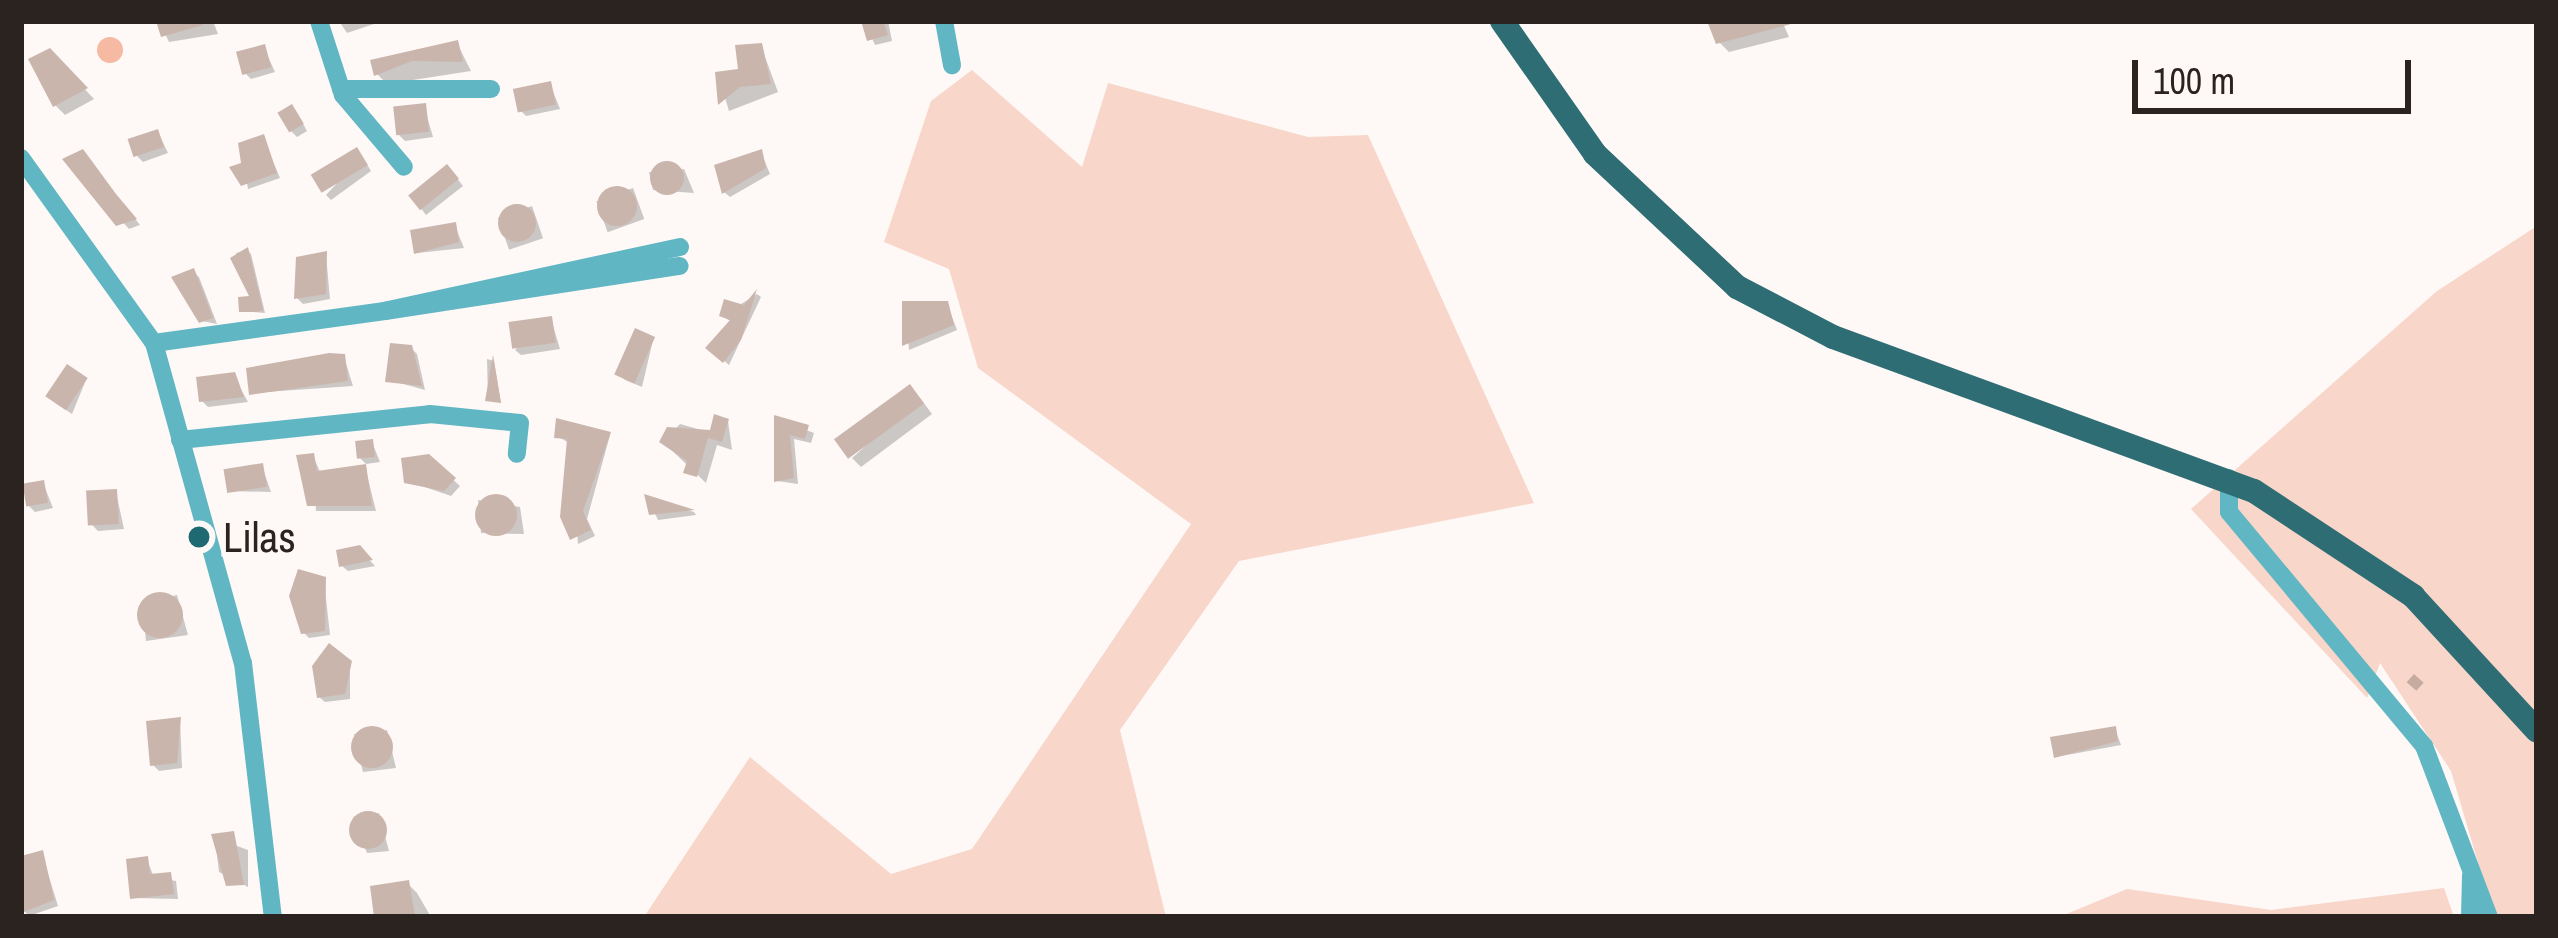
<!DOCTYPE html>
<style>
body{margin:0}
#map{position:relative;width:2558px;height:938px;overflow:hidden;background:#fef9f7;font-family:"Archivo Narrow",sans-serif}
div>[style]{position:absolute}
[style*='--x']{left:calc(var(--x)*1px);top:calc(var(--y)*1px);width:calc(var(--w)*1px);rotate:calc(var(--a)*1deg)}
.green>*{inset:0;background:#f8d6c9}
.water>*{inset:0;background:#f6baa2}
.round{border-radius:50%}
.shadow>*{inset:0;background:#0003;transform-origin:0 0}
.building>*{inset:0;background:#cab5ac;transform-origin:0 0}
.minor>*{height:18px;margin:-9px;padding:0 9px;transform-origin:9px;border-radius:9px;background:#60b6c2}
.major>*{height:24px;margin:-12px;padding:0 12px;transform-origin:12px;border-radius:12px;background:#2f6d75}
.dots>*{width:33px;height:33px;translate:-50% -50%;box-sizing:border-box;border:6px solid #fef9f7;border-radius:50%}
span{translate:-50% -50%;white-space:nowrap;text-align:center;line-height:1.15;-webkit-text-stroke:9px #fef9f7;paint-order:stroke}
.poi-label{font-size:42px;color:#2b2320}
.left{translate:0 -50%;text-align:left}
.frame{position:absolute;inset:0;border:24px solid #2b2320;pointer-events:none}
.scale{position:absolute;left:2132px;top:60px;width:279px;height:54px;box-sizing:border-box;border:6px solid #2b2320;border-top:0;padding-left:15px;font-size:36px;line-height:42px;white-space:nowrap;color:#2b2320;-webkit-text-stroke:9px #fef9f7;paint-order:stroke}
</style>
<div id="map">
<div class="green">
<i style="clip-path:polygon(972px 70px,1082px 167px,1108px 83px,1308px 137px,1368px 135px,1534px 503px,1239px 561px,1120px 730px,1166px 917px,644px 917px,750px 757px,891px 874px,972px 849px,1191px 524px,978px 368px,949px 269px,884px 242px,931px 101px)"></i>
<i style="clip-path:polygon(2537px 226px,2537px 917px,2494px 917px,2451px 771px,2380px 663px,2367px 698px,2191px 509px,2437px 291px)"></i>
<i style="clip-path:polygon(2444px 888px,2454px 917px,2059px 917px,2127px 889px,2271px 910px)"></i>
</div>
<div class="water">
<i class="round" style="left:97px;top:37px;width:26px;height:26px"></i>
</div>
<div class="shadow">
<i style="clip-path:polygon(159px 21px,213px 21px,218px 34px,169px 42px)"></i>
<i style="clip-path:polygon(339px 21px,373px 21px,374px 24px,347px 33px)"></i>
<i style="clip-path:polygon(864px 21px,888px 21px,892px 41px,875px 45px)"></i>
<i style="clip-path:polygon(1782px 21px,1789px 37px,1729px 52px,1719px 42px)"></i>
<i style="clip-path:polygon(457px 43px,471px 71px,387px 84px,377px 74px)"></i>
<i style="clip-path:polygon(761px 46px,778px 92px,729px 111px,718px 74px,741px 72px)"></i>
<i style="clip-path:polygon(264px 48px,275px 72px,251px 79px,245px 73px)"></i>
<i style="clip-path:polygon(50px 52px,94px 99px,65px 115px,55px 105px)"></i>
<i style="clip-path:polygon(550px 84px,560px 109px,526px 116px,520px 110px)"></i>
<i style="clip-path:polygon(424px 106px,433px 137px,405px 141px,399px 135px)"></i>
<i style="clip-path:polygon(297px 113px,307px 131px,297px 137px,291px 131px)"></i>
<i style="clip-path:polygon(158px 132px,168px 153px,143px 162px,137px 156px)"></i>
<i style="clip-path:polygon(263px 138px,280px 178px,248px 189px,244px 165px)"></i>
<i style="clip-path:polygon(761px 152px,770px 174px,730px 197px,724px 192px)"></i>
<i style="clip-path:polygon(362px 156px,371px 171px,331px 200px,326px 195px)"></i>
<i style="clip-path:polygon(88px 159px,140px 225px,129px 229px,67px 160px)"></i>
<i style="clip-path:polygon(684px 169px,694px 193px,653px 190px,649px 172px)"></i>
<i style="clip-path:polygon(453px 173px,463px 186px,426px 215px,411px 195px)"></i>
<i style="left:633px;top:188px;width:33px;height:39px;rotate:70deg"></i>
<i style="left:532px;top:206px;width:34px;height:36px;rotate:71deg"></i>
<i style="clip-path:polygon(455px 226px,464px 248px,417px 253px)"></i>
<i style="clip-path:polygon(247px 250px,251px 254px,265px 313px,242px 311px,253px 298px,236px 253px)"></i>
<i style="clip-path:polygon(326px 255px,330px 299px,303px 304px,297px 298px)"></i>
<i style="clip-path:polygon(193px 272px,199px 277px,217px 324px,202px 321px)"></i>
<i style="clip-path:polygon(757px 294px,761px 297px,729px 365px,709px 348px,732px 322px,722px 316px)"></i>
<i style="clip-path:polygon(905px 304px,947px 304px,957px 330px,909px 350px)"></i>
<i style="clip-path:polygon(551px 319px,560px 349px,521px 355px,515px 350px)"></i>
<i style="clip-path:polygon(653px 340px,642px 387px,625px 380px,619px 374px)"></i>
<i style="clip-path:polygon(411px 348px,417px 354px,425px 390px,389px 380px)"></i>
<i style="clip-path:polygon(344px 357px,353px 386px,252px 393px)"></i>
<i style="clip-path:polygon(487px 359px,494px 361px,501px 403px,488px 399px)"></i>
<i style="clip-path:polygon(233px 375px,248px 402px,208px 407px,202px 401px)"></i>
<i style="clip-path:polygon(86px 380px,72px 414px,54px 402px)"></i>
<i style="clip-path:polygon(920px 398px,932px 414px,861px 467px,852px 458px)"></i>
<i style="clip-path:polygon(777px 419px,814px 433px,811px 443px,794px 439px,798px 484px,777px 481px)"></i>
<i style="clip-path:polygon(728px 421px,732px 450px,717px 445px,706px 483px,663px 442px,680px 424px,712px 433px)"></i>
<i style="clip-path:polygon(610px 435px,587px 519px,595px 536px,578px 544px,569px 443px,557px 436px)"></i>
<i style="clip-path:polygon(372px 442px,380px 462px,366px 464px,360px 458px)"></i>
<i style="clip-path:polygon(313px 456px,321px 474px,365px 467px,376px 511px,316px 511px)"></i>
<i style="clip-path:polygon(428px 457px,460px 486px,451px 496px,407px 481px)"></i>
<i style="clip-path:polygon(262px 466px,271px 492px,229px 491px)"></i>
<i style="clip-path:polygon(43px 483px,53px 508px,35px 512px,29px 506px)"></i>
<i style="clip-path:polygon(116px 492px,124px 529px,98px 531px,92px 525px)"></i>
<i style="clip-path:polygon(648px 499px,694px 512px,696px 515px,658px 520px)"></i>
<i style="clip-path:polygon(478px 500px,520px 507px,524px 534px,481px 533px)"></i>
<i style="clip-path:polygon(359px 549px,375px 566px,348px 571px,342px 566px)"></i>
<i style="clip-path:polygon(324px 580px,330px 635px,309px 638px,304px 633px)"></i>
<i style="clip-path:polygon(177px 595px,188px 635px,146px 641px,142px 603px)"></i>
<i style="clip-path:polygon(350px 663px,350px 699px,325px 702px,319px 697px)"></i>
<i style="left:2414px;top:674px;width:13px;height:11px;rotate:42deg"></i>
<i style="clip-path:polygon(180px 720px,182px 768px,159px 771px,153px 765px)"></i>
<i style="clip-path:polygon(2115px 729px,2121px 745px,2056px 757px)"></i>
<i style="clip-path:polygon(387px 730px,396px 768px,363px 772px,354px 734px)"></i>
<i style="clip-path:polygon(379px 813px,389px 851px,367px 853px,353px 817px)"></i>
<i style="clip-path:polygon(215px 838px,248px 850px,248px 887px,219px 872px)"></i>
<i style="clip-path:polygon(42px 854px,58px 906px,29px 916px,24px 911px)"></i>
<i style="clip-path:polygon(147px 860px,154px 877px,176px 881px,178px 899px,133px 898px)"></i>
<i style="clip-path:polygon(408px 884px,417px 893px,431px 917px,388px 917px)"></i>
</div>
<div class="building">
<i style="clip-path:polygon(156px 21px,202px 21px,203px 25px,161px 37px)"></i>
<i style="clip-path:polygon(861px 21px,883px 21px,888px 35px,867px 41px)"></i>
<i style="clip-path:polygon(1707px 21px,1794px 21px,1795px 23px,1716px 44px)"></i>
<i style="clip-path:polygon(458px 40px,463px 62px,412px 61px,374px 76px,370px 60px)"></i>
<i style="clip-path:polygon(762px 43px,771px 84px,740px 87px,718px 105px,715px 72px,738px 69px,735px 45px)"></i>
<i style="left:265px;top:44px;width:24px;height:30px;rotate:75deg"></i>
<i style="clip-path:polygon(50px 48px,88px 88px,53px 107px,28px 59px)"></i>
<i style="left:551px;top:81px;width:24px;height:39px;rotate:78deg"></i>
<i style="left:426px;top:103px;width:29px;height:33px;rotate:84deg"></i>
<i style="left:292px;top:104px;width:23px;height:17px;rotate:59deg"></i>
<i style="left:158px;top:129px;width:19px;height:32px;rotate:72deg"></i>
<i style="clip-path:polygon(264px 134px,277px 173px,241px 186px,229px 167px,241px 163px,238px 143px)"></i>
<i style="left:357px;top:147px;width:21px;height:54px;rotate:59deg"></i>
<i style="clip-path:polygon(83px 149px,116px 194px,137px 219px,116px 226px,62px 159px)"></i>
<i style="clip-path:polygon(762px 149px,766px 168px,722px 194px,714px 165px)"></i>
<i class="round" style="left:650px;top:161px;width:34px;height:34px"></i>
<i style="left:447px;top:164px;width:19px;height:50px;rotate:51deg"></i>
<i class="round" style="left:597px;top:186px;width:40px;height:40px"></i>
<i class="round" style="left:498px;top:204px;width:38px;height:38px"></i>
<i style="clip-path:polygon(456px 222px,459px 242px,414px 254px,410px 230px)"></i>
<i style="clip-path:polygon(248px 247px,263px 310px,257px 312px,239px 312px,238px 297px,249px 296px,230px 258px)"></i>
<i style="clip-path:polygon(327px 251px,326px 294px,294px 299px,296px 257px)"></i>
<i style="clip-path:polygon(194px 268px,213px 318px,199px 323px,171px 277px)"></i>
<i style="clip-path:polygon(757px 289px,741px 340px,723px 363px,705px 348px,730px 320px,719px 316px,724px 299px,744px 305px)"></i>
<i style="clip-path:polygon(902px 301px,948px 301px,954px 325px,902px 346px)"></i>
<i style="left:552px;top:316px;width:27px;height:44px;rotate:82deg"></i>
<i style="left:635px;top:328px;width:22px;height:51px;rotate:24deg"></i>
<i style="clip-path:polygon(390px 343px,412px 345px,422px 386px,385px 382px)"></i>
<i style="clip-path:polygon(329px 353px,345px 354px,348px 381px,249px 395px,246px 368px)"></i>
<i style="clip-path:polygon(493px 355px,501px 403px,485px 401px)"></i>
<i style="left:67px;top:364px;width:25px;height:39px;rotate:34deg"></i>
<i style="clip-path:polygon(235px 372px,244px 397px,199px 402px,196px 377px)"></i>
<i style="left:910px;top:384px;width:24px;height:94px;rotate:54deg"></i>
<i style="clip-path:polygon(714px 414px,729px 419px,722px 442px,708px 438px,697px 477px,683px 473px,687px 461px,659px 442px,667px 427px,710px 430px)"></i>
<i style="clip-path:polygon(774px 415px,809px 425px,805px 439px,790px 435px,794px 478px,774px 482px)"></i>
<i style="clip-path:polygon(556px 418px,611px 432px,583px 511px,591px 530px,570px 540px,560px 517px,567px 439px,554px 438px)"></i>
<i style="left:373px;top:439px;width:18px;height:18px;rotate:84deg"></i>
<i style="clip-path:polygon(314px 453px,317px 471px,366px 464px,372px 506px,307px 506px,296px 455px)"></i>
<i style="clip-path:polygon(429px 454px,456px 478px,444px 491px,404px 483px,401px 458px)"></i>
<i style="left:263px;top:463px;width:24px;height:40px;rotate:81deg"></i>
<i style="left:44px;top:480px;width:23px;height:22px;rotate:80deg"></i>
<i style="left:117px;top:489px;width:35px;height:31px;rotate:87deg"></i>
<i style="clip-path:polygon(644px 494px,695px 510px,649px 515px)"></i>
<i class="round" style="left:475px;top:494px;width:42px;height:42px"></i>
<i style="clip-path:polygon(360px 545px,373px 560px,339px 567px,336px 550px)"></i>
<i style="clip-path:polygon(298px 569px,326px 577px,325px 631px,301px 634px,289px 596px)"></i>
<i class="round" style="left:137px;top:592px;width:46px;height:46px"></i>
<i style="clip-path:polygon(329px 643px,352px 661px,345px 694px,317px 698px,312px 666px)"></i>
<i style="clip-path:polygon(181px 717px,177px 763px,150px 766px,146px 721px)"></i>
<i class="round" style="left:351px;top:726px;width:42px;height:42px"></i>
<i style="clip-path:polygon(2116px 726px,2118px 741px,2054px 758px,2050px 737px)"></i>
<i class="round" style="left:349px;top:811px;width:38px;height:38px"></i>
<i style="clip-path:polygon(234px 831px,244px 885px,226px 886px,211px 834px)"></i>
<i style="clip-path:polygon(43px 850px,54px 900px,21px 913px,21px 856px)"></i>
<i style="clip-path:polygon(148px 856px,150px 874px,171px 872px,174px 894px,130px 899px,126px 859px)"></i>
<i style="clip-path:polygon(409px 880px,415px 917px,374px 917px,370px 886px)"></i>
</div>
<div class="minor">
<i style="--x:319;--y:21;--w:78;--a:72"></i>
<i style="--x:343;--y:95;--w:94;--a:49.7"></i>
<i style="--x:944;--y:21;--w:45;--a:79.7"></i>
<i style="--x:341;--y:89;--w:150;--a:0"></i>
<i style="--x:21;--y:158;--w:228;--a:54.3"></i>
<i style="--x:154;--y:343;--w:332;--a:74.5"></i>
<i style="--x:243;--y:663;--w:256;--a:83.3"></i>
<i style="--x:680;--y:247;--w:302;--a:167.8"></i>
<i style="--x:385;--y:311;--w:298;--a:-8.7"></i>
<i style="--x:154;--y:343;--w:233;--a:-7.9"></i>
<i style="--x:180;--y:440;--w:251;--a:-5.9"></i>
<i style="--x:430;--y:414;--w:90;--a:5.7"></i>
<i style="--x:520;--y:423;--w:31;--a:96"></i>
<i style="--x:2229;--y:478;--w:34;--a:90"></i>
<i style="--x:2229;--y:512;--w:305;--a:50.2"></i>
<i style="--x:2424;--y:746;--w:183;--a:69.2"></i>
<i style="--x:2470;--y:917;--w:42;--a:-88.6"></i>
</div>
<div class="major">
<i style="--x:1502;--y:21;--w:162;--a:55"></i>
<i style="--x:1595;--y:154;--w:195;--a:43.1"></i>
<i style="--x:1737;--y:287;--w:108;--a:27.5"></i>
<i style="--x:1833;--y:337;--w:448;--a:20.1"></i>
<i style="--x:2254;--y:491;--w:191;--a:33.4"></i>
<i style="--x:2413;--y:596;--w:183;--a:47.4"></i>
</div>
<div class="dots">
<i style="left:199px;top:537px;background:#1e6972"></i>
</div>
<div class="poi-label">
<span class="left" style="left:223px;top:537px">Lilas</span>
</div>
<div class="frame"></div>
<div class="scale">100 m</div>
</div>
